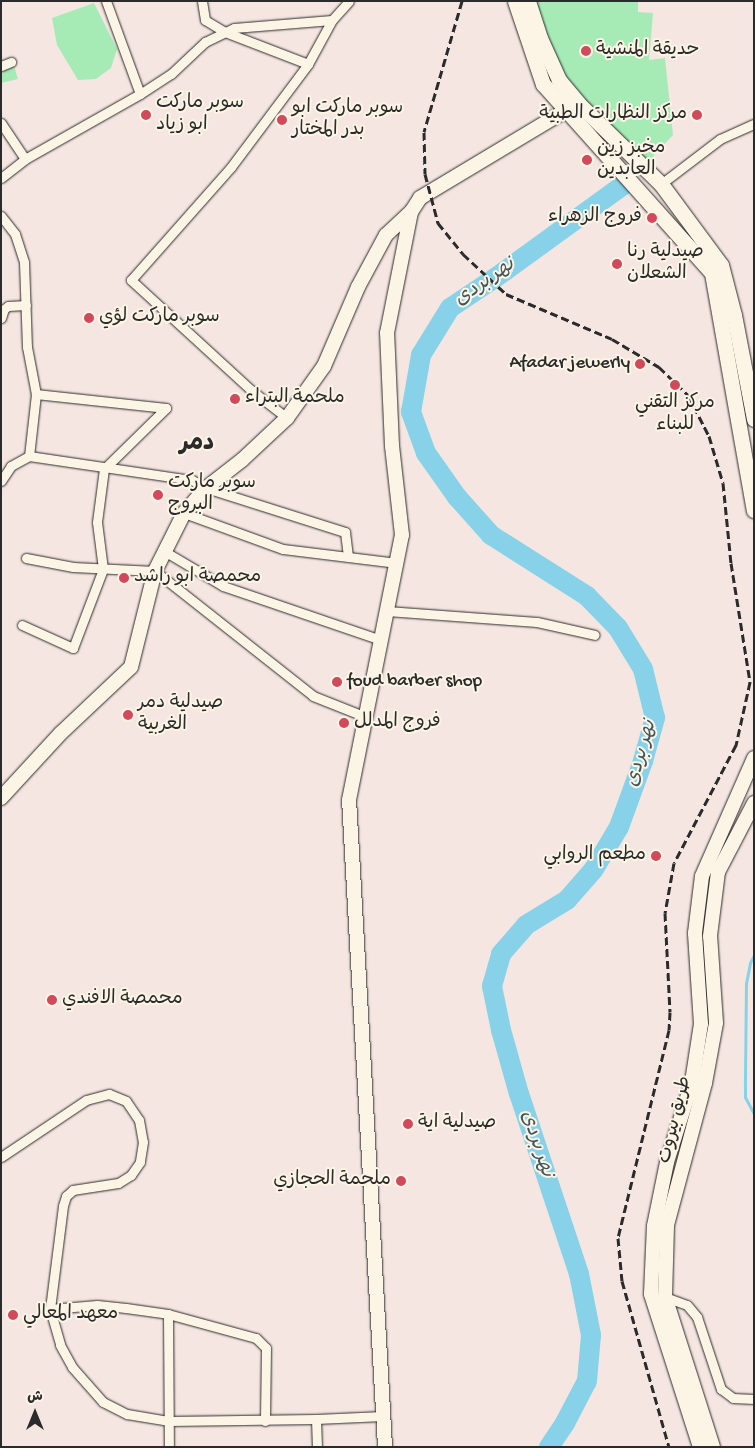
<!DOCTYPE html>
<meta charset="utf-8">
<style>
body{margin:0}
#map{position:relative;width:755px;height:1448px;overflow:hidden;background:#f5e6e1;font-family:"Gochi Hand","Playpen Sans Arabic",sans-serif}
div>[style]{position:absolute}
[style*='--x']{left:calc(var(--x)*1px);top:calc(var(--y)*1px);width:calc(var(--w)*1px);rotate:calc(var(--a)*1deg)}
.green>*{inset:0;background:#a6ebb6}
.stream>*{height:3px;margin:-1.5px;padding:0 1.5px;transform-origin:1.5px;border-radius:1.5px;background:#88d2e9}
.river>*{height:20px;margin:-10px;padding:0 10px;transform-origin:10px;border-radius:10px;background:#88d2e9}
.roads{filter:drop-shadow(0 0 1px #2b2b2b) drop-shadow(0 0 1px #2b2b2b)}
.street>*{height:9px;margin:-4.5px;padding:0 4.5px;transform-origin:4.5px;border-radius:4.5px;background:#fcf5e5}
.secondary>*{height:14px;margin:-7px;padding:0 7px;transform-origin:7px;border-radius:7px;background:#fcf5e5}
.primary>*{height:15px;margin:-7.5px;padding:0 7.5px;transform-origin:7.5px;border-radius:7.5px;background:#fcf5e5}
.rail>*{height:3px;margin-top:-1.5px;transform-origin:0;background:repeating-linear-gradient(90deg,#2b2b2b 0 8px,transparent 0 12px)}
.dots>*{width:14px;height:14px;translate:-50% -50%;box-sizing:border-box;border:2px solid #fcf5e5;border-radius:50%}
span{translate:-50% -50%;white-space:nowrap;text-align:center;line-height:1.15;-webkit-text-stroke:4px #fcf5e5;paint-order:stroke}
.poi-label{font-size:19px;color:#2b2b2b}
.left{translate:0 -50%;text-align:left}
.right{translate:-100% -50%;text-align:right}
.street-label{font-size:19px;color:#2b2b2b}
.water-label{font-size:20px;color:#42555a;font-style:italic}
.district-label{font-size:24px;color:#2b2b2b;font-weight:700}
.frame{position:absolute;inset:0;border:2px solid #2b2b2b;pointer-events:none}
.north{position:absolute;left:10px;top:1388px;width:50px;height:50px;-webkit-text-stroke:4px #fcf5e5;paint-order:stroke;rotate:0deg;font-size:14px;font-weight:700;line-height:20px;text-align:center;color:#2b2b2b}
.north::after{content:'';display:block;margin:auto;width:18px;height:22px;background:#2b2b2b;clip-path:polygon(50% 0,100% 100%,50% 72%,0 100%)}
</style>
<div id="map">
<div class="green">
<i style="clip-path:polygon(533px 1px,638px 1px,638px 12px,653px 13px,649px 60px,665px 58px,673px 135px,646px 164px,562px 78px)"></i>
<i style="clip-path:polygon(94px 3px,117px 49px,111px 68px,96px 79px,78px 80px,57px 45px,52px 18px)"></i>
<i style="clip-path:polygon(14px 66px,18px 79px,1px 83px,1px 72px)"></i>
</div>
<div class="stream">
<i style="--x:754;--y:955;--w:9;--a:117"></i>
<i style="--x:750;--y:963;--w:20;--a:101"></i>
<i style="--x:746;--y:983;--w:103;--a:90.6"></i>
<i style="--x:745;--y:1086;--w:11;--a:90"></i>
<i style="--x:745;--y:1097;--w:19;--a:62"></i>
</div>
<div class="river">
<i style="--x:549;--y:1447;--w:29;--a:-56"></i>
<i style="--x:565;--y:1423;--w:47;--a:-62.4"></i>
<i style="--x:587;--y:1381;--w:46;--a:-85"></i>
<i style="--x:591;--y:1335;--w:62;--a:-101.1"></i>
<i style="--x:579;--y:1274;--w:190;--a:-108.4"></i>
<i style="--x:519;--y:1094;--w:66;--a:-105.7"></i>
<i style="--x:501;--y:1030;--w:45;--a:-101.6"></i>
<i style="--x:492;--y:986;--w:33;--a:-74"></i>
<i style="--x:501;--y:954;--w:38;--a:-49"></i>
<i style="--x:526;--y:925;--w:48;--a:-31.4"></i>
<i style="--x:567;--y:900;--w:41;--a:-48.9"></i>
<i style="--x:594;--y:869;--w:49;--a:-59.2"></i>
<i style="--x:619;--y:827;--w:70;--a:-70"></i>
<i style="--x:643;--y:761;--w:45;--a:-74.4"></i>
<i style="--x:655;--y:718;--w:50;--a:-103.8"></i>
<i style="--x:643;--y:669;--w:48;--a:-121.4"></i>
<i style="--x:618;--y:628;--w:45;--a:-134.1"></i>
<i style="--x:587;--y:596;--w:114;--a:-147.6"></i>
<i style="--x:491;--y:535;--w:51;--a:-131.8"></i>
<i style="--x:457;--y:497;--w:54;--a:-125.2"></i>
<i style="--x:426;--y:453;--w:44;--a:-110.1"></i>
<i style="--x:411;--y:412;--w:58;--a:-80"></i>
<i style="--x:421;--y:355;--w:55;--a:-58.3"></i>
<i style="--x:450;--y:308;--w:54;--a:-33.7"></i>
<i style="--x:495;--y:278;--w:160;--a:-35.9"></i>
</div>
<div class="roads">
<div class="street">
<i style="--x:106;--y:1;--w:99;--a:69.9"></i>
<i style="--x:202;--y:1;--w:19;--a:81"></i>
<i style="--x:205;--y:20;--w:23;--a:31"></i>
<i style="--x:225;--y:32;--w:89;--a:21.1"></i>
<i style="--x:1;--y:66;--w:11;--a:-22"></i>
<i style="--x:1;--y:123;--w:43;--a:56.3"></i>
<i style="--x:1;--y:178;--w:31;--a:-38"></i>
<i style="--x:25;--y:159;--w:132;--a:-29.5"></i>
<i style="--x:140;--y:94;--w:37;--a:-33"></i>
<i style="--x:171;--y:74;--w:47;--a:-43.3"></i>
<i style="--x:205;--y:42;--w:32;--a:-26"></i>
<i style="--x:234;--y:28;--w:98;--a:-4.7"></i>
<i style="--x:332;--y:20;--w:25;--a:-48"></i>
<i style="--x:661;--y:184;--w:74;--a:-37.3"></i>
<i style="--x:720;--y:139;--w:37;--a:-24"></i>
<i style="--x:1;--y:216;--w:23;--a:52"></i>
<i style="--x:15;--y:234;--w:29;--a:72"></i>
<i style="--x:24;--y:262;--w:85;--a:88"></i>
<i style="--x:27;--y:347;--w:48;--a:79.2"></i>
<i style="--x:36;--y:394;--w:62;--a:96.4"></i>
<i style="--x:29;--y:456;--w:21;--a:151"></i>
<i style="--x:11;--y:466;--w:18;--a:124"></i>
<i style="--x:1;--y:318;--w:9;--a:-72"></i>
<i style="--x:4;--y:309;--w:5;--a:-37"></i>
<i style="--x:8;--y:306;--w:18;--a:-3"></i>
<i style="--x:287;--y:418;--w:46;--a:-142.1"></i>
<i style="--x:251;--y:390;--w:163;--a:-137.5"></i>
<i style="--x:131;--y:280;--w:151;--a:-48.5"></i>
<i style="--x:231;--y:167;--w:129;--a:-53.2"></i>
<i style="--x:308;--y:64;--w:50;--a:-61.4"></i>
<i style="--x:29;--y:456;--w:165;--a:8.4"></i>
<i style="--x:192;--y:480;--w:16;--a:30"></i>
<i style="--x:206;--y:488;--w:146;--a:17.6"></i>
<i style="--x:345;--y:532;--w:25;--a:83"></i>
<i style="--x:184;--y:513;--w:105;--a:20"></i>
<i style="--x:283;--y:549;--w:115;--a:7"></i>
<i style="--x:164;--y:551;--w:69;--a:30.7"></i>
<i style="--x:223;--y:586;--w:167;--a:18.9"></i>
<i style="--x:26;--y:558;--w:48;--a:10.8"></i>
<i style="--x:73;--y:567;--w:82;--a:2.8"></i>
<i style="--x:155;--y:571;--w:201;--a:38.3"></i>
<i style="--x:313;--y:696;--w:57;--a:21.6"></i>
<i style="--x:387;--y:611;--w:150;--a:4.2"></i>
<i style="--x:537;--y:622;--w:59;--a:12.6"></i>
<i style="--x:22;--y:625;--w:56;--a:24.3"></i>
<i style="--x:73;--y:648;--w:85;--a:-69.2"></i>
<i style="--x:103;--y:569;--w:47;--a:-97.3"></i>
<i style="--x:97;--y:522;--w:53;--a:-82.5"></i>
<i style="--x:104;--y:469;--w:87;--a:-44.5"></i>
<i style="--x:166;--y:408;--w:131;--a:-173.9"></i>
<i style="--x:1;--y:1157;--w:102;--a:-33.8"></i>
<i style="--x:86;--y:1100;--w:24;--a:-15"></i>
<i style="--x:109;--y:1094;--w:18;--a:22"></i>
<i style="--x:126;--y:1101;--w:23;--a:56"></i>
<i style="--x:139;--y:1120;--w:22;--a:80"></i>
<i style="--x:143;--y:1142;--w:20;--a:99"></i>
<i style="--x:140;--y:1162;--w:16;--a:125"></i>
<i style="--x:131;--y:1175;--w:15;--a:148"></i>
<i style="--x:118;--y:1183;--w:46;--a:171.2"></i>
<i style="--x:73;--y:1190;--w:9;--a:139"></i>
<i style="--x:66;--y:1196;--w:10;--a:107"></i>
<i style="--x:63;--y:1206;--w:104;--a:97.2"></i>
<i style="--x:50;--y:1309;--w:37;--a:74"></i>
<i style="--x:60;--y:1345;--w:25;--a:61"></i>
<i style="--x:72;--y:1367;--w:47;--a:48.5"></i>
<i style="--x:103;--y:1402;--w:27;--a:27"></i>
<i style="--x:127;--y:1414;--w:43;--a:9.5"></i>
<i style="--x:169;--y:1421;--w:147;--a:-0.8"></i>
<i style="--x:316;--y:1419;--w:28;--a:88"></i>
<i style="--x:665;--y:1297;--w:23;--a:20"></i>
<i style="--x:687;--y:1305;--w:16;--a:50"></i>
<i style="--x:697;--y:1317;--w:76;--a:71.6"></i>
<i style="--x:721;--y:1389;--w:15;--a:37"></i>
<i style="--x:733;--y:1398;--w:21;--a:3"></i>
<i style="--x:50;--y:1309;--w:47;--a:-4.9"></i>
<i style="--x:97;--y:1305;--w:29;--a:6"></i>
<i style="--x:126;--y:1308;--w:42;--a:8.1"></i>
<i style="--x:168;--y:1314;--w:91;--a:15.3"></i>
<i style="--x:256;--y:1338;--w:14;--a:45"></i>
<i style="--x:266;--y:1348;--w:73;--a:90.8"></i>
<i style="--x:168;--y:1314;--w:133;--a:89.6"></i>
<i style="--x:316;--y:1419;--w:67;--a:-2.6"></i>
</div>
<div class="secondary">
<i style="--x:1;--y:798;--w:88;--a:-47.3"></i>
<i style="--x:61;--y:733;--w:96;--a:-43.3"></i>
<i style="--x:131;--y:667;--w:99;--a:-76"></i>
<i style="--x:155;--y:571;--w:65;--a:-63.4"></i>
<i style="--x:184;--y:513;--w:33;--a:-49"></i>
<i style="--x:206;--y:488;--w:46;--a:-37.9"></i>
<i style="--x:242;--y:460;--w:62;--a:-43"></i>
<i style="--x:287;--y:418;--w:64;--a:-54.6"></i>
<i style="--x:324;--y:366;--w:86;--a:-66.7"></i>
<i style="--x:358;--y:287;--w:59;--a:-61.7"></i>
<i style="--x:386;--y:235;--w:34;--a:-43"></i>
<i style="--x:411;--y:212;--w:17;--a:-57"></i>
<i style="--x:420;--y:198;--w:181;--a:-31"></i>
<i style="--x:385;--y:1447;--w:648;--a:-93.18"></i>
<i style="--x:349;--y:800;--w:270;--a:-78.7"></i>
<i style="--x:402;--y:535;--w:90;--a:-96.4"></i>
<i style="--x:392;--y:446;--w:113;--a:-92.5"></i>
<i style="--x:387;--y:333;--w:123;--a:-78.8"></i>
<i style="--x:700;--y:1447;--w:161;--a:-107.8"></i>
<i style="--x:651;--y:1294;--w:68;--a:-87.5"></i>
<i style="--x:654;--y:1226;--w:65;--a:-78.5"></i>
<i style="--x:667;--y:1162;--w:84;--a:-72.6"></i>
<i style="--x:692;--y:1082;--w:59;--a:-81.2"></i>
<i style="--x:701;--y:1024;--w:91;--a:-93.8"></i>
<i style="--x:695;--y:933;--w:57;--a:-83"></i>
<i style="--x:702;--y:876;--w:129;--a:-66.2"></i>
<i style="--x:713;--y:1447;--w:157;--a:-107.7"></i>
<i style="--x:665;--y:1297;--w:72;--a:-88.4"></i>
<i style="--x:667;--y:1225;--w:147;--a:-75"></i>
<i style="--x:705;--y:1083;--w:61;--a:-79.6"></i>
<i style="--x:716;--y:1023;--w:87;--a:-93.9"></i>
<i style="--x:710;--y:936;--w:64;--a:-82.9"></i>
<i style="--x:718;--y:872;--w:78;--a:-62.4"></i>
</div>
<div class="primary">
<i style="--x:515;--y:1;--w:88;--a:71.4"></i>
<i style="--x:543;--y:84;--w:254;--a:48.2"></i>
<i style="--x:712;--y:273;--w:241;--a:80"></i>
<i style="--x:528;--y:1;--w:39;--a:72"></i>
<i style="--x:540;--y:38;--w:46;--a:65.7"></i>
<i style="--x:559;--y:80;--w:30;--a:50"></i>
<i style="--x:578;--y:103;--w:116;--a:44.3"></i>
<i style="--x:661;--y:184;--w:101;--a:53.5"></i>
<i style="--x:721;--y:265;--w:52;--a:75.4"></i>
<i style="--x:734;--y:315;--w:106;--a:79.1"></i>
</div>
</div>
<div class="rail">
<i style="--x:462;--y:1;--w:136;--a:106.2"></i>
<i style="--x:424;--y:132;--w:42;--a:88.6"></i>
<i style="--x:425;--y:174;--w:51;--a:75.1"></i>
<i style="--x:438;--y:223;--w:40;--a:51"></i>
<i style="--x:463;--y:254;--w:59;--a:42.9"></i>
<i style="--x:506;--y:294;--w:115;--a:23"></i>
<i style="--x:612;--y:339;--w:55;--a:30.8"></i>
<i style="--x:659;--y:367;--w:40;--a:44"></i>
<i style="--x:688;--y:395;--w:46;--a:62.9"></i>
<i style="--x:709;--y:436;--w:49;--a:73.4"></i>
<i style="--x:723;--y:483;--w:80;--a:84.3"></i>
<i style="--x:731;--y:563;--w:121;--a:80.9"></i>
<i style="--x:750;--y:682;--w:65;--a:102.5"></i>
<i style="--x:736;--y:745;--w:133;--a:117.7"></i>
<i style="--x:674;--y:863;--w:51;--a:100.2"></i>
<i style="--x:665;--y:913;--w:99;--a:87.1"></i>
<i style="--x:670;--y:1012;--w:18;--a:93"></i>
<i style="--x:669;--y:1030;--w:214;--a:103.8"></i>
<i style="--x:618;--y:1238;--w:43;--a:84.7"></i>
<i style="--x:622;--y:1281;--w:173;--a:74.2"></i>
</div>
<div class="dots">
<i style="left:586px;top:51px;background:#d1495b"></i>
<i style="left:146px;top:115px;background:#d1495b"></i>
<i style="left:697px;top:115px;background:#d1495b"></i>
<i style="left:282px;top:120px;background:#d1495b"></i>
<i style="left:587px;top:160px;background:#d1495b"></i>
<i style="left:652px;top:218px;background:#d1495b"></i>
<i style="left:617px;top:264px;background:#d1495b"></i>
<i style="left:89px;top:318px;background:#d1495b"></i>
<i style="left:640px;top:364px;background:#d1495b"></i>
<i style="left:675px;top:385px;background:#d1495b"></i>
<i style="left:235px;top:399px;background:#d1495b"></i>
<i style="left:158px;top:495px;background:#d1495b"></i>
<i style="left:124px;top:578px;background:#d1495b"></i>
<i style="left:337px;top:682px;background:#d1495b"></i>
<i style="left:128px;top:715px;background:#d1495b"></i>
<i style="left:344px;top:723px;background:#d1495b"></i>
<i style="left:656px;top:856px;background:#d1495b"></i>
<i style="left:52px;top:1000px;background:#d1495b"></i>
<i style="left:408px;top:1124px;background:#d1495b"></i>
<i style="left:401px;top:1181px;background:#d1495b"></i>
<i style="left:13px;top:1315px;background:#d1495b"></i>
</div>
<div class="poi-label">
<span class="left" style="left:596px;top:51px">حديقة المنشية</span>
<span class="left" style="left:156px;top:115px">سوبر ماركت<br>ابو زياد</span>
<span class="left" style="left:292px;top:120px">سوبر ماركت ابو<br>بدر المختار</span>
<span class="right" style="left:687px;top:115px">مركز النظارات الطبية</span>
<span class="left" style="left:597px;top:160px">مخبز زين<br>العابدين</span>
<span class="right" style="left:642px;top:218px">فروج الزهراء</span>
<span class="left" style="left:627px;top:264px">صيدلية رنا<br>الشعلان</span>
<span class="left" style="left:99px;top:318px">سوبر ماركت لؤي</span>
<span class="right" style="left:630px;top:364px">Afadar jewerly</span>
<span class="left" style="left:245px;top:399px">ملحمة البتراء</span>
<span style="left:675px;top:415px">مركز التقني<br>للبناء</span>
<span class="left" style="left:168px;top:495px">سوبر ماركت<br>البروج</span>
<span class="left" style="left:134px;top:578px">محمصة ابو راشد</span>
<span class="left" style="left:347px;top:682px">foud barber shop</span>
<span class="left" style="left:138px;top:715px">صيدلية دمر<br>الغربية</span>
<span class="left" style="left:354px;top:723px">فروج المدلل</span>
<span class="right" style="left:646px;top:856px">مطعم الروابي</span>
<span class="left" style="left:62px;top:1000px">محمصة الافندي</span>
<span class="left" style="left:418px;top:1124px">صيدلية اية</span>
<span class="right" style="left:391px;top:1181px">ملحمة الحجازي</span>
<span class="left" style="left:23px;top:1315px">معهد المعالي</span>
</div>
<div class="street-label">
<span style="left:676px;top:1120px;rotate:-76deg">طريق بيروت</span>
</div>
<div class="water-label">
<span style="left:485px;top:283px;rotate:-35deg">نهر بردى</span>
<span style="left:642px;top:754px;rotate:-74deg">نهر بردى</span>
<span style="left:536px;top:1144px;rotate:72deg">نهر بردى</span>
</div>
<div class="district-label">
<span style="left:197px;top:445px">دمر</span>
</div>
<div class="frame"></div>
<div class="north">ش</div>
</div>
